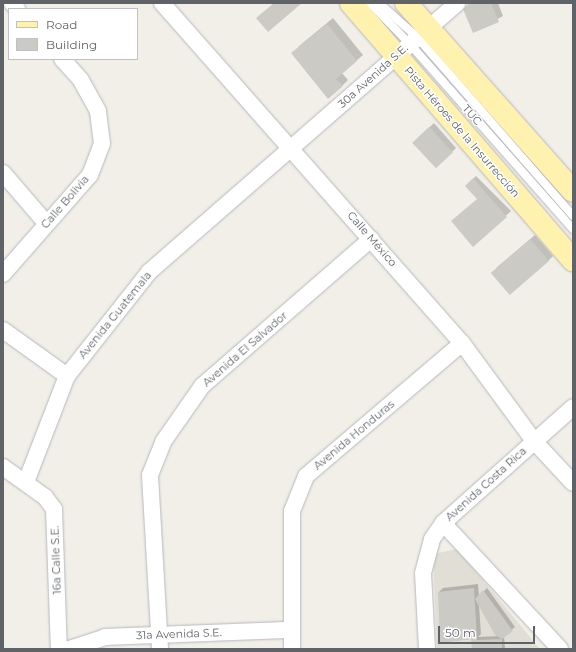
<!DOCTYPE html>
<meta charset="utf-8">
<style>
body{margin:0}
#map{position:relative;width:576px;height:652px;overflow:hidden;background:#f1efe8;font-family:Montserrat,sans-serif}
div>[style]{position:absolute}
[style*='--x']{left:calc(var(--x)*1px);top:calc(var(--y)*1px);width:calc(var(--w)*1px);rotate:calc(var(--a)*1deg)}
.education>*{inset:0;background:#e1ded6}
.shadow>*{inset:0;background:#0003}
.building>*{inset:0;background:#cccac5;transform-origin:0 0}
.roads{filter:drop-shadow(0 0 1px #b5b8bc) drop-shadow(0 0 1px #b5b8bc)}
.lane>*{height:8px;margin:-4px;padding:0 4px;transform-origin:4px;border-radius:4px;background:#fff}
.street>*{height:16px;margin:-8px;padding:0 8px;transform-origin:8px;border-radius:8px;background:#fff}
.primary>*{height:22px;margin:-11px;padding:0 11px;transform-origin:11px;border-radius:11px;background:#fff2af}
span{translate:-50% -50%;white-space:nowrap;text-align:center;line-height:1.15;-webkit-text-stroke:3px #fff;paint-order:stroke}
.street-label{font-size:11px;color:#5f6368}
.frame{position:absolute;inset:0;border:4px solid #5f6368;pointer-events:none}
.legend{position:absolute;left:8px;top:8px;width:130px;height:52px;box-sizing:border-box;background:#fff;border:1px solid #bfc1c3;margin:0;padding:5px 7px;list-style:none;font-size:12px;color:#5f6368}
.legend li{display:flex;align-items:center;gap:8px;height:20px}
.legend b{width:20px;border:1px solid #bfc1c3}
.scale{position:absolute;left:438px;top:626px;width:97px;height:18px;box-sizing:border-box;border:2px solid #5f6368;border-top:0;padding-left:5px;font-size:12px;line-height:14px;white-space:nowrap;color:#5f6368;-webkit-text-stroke:3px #fff;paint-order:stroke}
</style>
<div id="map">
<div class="education">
<i style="clip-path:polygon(457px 549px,540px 649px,437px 649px,433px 554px)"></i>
</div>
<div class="shadow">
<i style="clip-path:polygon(471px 3px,498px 3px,503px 16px,474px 32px)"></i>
<i style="clip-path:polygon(333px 18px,363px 55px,342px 73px,348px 80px,342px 86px,298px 47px)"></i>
<i style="clip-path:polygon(434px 123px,456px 148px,452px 152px,417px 139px)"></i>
<i style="clip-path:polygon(476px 176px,511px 211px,473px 245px,478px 199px,466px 186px)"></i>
<i style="clip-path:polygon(535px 235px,553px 256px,548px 261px,496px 268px)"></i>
<i style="clip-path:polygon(evenodd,478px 584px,479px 597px,487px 588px,515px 627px,504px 636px,505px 649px,473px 649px,472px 639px,441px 642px,439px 592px,443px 588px,478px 584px,479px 605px,500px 636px,478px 637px,481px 634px,479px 605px)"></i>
</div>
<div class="building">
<i style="clip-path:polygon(274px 3px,302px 3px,268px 32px,256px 18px)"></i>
<i style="clip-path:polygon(470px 3px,491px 3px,499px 22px,473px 33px,463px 9px)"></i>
<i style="clip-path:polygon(327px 24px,357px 61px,336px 79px,343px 86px,328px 99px,291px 53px)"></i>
<i style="left:429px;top:127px;width:35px;height:23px;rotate:47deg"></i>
<i style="clip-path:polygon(473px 178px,507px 217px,473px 247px,451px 221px,477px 199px,465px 186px)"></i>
<i style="left:530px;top:239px;width:29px;height:52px;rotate:49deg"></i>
<i style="clip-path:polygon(474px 588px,477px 640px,502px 639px,502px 649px,472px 649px,471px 639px,440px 643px,438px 592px)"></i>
<i style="clip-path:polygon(483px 590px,513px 631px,502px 639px,495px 635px,475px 599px)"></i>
</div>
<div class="roads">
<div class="lane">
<i style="--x:370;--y:3;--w:56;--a:45.7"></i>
<i style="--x:409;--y:43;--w:248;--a:48.6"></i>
<i style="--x:379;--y:3;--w:51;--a:41.8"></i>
<i style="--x:417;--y:37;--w:237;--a:48.9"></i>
</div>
<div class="street">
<i style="--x:12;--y:3;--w:8;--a:50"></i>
<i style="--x:162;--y:3;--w:453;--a:48.6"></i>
<i style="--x:462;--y:343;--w:122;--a:53.7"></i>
<i style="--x:534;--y:441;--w:57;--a:47.1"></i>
<i style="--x:3;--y:173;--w:66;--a:49.3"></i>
<i style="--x:3;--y:274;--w:132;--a:-48.7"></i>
<i style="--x:90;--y:175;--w:33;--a:-69"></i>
<i style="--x:102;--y:144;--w:33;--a:-97"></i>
<i style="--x:98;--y:111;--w:35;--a:-119"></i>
<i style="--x:81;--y:80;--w:28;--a:-132"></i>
<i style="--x:3;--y:330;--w:79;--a:35.7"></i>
<i style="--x:3;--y:467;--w:52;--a:35.5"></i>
<i style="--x:45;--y:497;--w:15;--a:53"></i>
<i style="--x:54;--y:509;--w:140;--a:88"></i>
<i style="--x:26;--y:482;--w:114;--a:-68.9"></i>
<i style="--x:67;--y:376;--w:132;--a:-51.7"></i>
<i style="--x:149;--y:272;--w:409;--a:-41.1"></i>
<i style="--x:443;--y:523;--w:172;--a:47.1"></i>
<i style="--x:69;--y:649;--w:38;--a:-18"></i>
<i style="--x:105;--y:637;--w:186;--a:-2.2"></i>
<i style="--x:160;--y:649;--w:174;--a:-93.3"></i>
<i style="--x:150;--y:475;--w:35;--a:-68"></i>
<i style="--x:163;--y:442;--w:68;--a:-55.1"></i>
<i style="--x:202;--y:386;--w:224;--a:-41"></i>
<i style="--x:292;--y:649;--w:138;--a:-90"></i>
<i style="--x:292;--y:511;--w:38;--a:-68"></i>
<i style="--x:306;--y:476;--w:205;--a:-40.4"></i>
<i style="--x:427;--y:649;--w:76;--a:-93"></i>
<i style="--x:423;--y:573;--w:35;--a:-75"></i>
<i style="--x:432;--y:539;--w:19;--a:-55"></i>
<i style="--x:443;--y:523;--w:174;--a:-41.7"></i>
</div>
<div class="primary">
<i style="--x:351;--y:3;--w:340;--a:49.2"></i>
<i style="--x:406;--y:3;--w:251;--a:48.4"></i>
</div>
</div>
<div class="street-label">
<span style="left:373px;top:76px;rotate:-42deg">30a Avenida S.E.</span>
<span style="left:472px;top:115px;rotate:49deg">TUC</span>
<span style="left:462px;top:132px;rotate:49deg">Pista Héroes de la Insurrección</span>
<span style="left:65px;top:202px;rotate:-49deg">Calle Bolivia</span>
<span style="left:372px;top:239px;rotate:49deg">Calle México</span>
<span style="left:115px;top:315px;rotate:-51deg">Avenida Guatemala</span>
<span style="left:245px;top:349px;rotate:-41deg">Avenida El Salvador</span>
<span style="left:354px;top:435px;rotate:-40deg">Avenida Honduras</span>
<span style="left:486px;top:484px;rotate:-42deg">Avenida Costa Rica</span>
<span style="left:56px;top:560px;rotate:-92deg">16a Calle S.E.</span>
<span style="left:179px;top:634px;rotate:-2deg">31a Avenida S.E.</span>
</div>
<div class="frame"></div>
<ul class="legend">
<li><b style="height:5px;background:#fff2af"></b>Road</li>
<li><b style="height:11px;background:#cccac5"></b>Building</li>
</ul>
<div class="scale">50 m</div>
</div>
